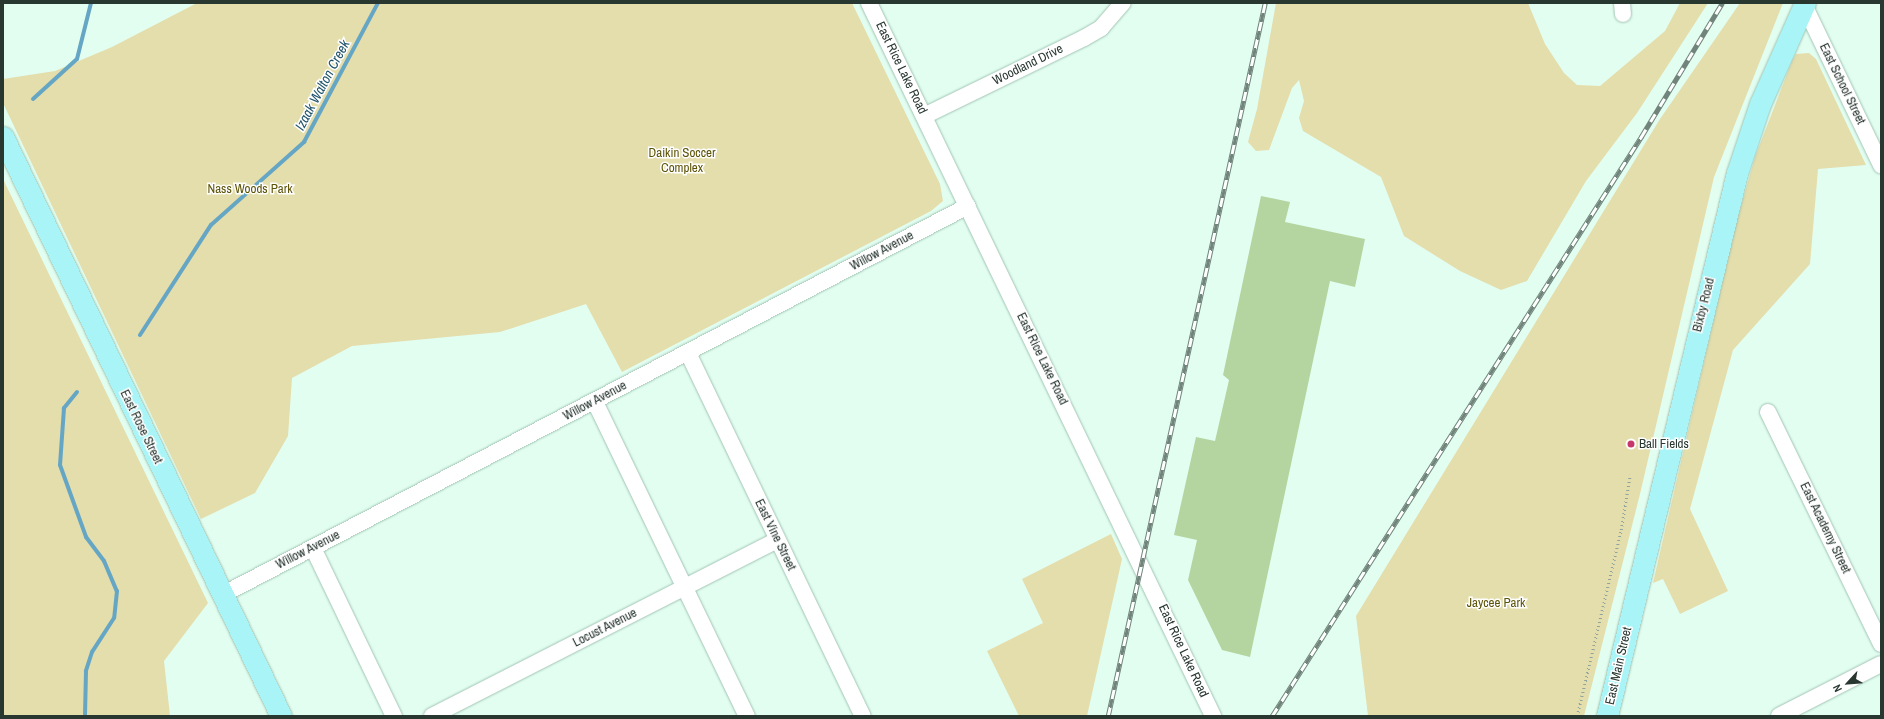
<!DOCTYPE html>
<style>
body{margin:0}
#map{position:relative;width:1884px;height:719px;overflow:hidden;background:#e2fef1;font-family:"Archivo Narrow",sans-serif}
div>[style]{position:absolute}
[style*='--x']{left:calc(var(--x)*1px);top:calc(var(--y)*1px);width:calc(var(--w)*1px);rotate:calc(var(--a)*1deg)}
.green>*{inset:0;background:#e4ddac}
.stream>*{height:4px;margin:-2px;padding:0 2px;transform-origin:2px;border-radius:2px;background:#66a6c5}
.building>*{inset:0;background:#b5d5a0}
.path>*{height:2.5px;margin-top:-1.25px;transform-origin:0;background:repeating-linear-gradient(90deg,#8fa59b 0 1px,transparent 0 4px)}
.roads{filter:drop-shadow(0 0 1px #a2c4b4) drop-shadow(0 0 1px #a2c4b4)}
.minor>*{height:16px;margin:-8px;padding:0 8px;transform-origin:8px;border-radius:8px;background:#fff}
.major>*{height:21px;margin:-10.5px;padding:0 10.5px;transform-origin:10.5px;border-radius:10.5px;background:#a9f4f7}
.rail>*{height:4.5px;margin-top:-2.25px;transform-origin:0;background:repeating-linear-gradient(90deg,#fff 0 9px,#71847b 0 18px);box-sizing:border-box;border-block:1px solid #71847b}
.dots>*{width:11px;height:11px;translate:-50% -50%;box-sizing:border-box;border:2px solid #fff;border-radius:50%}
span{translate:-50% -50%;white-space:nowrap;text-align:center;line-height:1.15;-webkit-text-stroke:3px #fff;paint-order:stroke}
.street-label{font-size:13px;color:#293731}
.park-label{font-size:13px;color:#5c5307}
.poi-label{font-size:13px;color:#293731}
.left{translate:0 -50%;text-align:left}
.water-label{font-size:14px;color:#1f5269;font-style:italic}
.frame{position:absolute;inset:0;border:4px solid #293731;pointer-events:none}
.north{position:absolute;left:1828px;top:663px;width:40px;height:40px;-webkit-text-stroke:3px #fff;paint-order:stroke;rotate:244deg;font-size:11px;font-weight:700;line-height:16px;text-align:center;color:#293731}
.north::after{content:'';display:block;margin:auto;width:14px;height:18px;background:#293731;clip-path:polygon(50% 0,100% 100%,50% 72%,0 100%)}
</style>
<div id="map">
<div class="green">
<i style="clip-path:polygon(197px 3px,852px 3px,940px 184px,943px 201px,931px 211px,622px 372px,586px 304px,500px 332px,352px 346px,292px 378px,288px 436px,255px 493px,201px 519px,3px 103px,3px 79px,55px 71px,112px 47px)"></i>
<i style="clip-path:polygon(1276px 3px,1528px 3px,1545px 44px,1564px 73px,1577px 85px,1600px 86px,1665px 31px,1680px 3px,1708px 3px,1637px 113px,1586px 181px,1527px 281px,1501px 290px,1460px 271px,1404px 236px,1381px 177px,1303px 131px,1299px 118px,1304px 101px,1299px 80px,1292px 88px,1269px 150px,1256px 151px,1248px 142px,1257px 109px)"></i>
<i style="clip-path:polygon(1740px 3px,1783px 3px,1714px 177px,1640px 494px,1584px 716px,1368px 716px,1356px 616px,1660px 119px)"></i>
<i style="clip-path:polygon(1809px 53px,1816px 59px,1866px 165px,1818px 169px,1810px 264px,1733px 350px,1690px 509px,1728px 591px,1680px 614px,1663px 579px,1653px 583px,1736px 223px,1755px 157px,1792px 61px,1796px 54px)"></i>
<i style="clip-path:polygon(3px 179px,208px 603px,164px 661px,170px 716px,3px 716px)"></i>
<i style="clip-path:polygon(1111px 534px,1122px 559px,1087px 716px,1019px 716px,987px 651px,1043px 623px,1022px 579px)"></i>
</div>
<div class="stream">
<i style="--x:33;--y:99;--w:59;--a:-42.3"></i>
<i style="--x:77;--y:59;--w:58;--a:-76"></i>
<i style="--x:140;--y:335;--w:131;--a:-57.2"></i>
<i style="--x:211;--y:225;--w:125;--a:-41.7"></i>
<i style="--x:304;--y:142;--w:157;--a:-62"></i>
<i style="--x:77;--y:392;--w:21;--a:129"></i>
<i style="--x:64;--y:408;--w:57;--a:94"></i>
<i style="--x:60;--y:465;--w:77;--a:70.1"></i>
<i style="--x:86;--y:537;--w:30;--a:53"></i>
<i style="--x:104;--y:561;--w:33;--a:67"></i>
<i style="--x:117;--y:591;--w:27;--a:96"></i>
<i style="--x:114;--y:618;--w:40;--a:122.9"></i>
<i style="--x:92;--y:652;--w:20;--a:108"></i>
<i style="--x:86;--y:671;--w:45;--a:91.3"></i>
</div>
<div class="building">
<i style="clip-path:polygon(1261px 196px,1290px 202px,1285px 222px,1365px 239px,1355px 287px,1330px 281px,1250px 657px,1222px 650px,1188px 580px,1197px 540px,1174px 535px,1196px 437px,1215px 441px,1229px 380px,1223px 375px)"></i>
</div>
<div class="path">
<i style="--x:1577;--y:716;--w:191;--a:-76.7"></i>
<i style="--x:1621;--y:530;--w:56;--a:-80.7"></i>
</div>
<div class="roads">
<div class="minor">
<i style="--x:869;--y:3;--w:792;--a:64.24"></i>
<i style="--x:1622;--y:3;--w:11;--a:85"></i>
<i style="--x:1804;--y:5;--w:178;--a:64.3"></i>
<i style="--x:924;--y:116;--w:178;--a:-26"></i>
<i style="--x:1084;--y:38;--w:20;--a:-30"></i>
<i style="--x:1101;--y:28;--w:33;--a:-49"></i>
<i style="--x:688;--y:353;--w:403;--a:64.3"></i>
<i style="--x:595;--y:402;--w:349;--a:64.2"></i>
<i style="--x:1768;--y:412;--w:258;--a:64"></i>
<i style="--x:313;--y:548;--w:187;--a:64.3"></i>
<i style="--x:222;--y:595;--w:841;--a:-27.54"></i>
<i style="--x:432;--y:716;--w:387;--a:-27"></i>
<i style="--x:1779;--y:716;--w:114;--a:-27"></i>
</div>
<div class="major">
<i style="--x:3;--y:137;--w:642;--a:64.35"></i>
<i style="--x:1607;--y:716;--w:558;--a:-76.54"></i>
<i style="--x:1737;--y:173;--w:73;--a:-71.6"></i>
<i style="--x:1760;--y:104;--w:111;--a:-66"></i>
</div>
</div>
<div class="rail">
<i style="--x:1108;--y:716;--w:730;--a:-77.58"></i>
<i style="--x:1272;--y:716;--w:687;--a:-57.49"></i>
<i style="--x:1641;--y:137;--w:157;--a:-58.8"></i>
</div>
<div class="dots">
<i style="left:1631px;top:444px;background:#c53869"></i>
</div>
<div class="street-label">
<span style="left:1028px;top:65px;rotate:-26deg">Woodland Drive</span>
<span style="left:901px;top:68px;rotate:64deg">East Rice Lake Road</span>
<span style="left:1842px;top:84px;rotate:64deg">East School Street</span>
<span style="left:882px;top:251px;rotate:-28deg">Willow Avenue</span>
<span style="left:1704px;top:305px;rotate:-76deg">Bixby Road</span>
<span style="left:1042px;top:359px;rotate:64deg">East Rice Lake Road</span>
<span style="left:595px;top:401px;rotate:-28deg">Willow Avenue</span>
<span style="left:141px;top:427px;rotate:64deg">East Rose Street</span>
<span style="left:1825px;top:528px;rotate:64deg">East Academy Street</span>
<span style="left:775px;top:535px;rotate:64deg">East Vine Street</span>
<span style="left:308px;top:550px;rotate:-27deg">Willow Avenue</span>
<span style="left:605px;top:628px;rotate:-27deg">Locust Avenue</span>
<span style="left:1183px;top:651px;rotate:65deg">East Rice Lake Road</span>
<span style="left:1619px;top:666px;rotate:-77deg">East Main Street</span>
</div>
<div class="park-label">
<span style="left:682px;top:161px">Daikin Soccer<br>Complex</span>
<span style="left:250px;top:189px">Nass Woods Park</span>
<span style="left:1496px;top:603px">Jaycee Park</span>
</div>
<div class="poi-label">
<span class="left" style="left:1639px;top:444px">Ball Fields</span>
</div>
<div class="water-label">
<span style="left:322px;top:85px;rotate:-62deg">Izaak Walton Creek</span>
</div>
<div class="frame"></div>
<div class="north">N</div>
</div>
